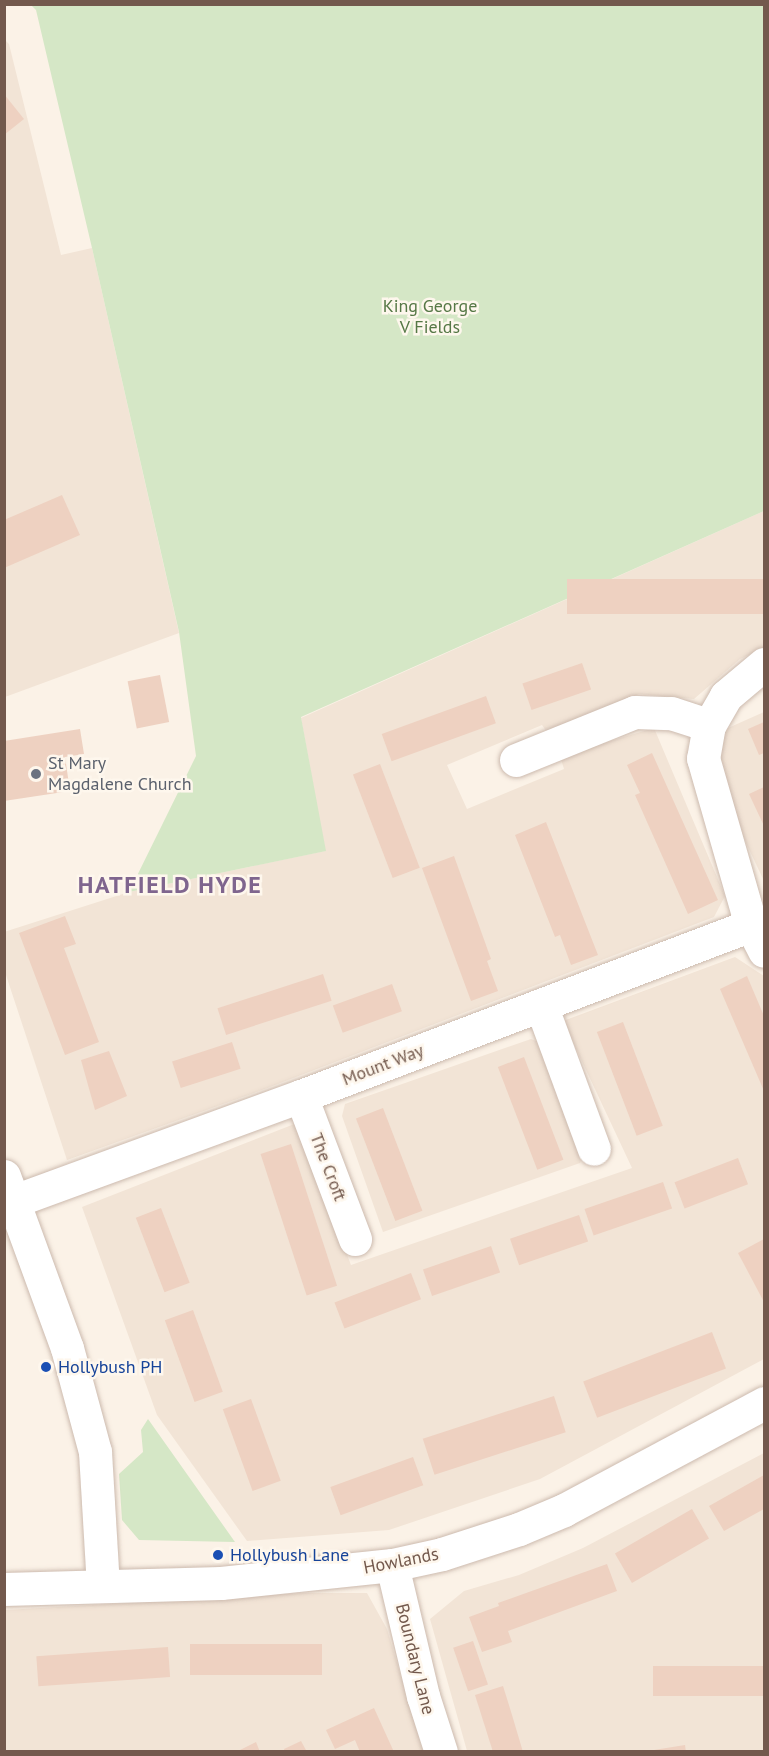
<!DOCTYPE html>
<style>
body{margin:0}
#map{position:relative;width:769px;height:1756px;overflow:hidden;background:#fbf2e7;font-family:"PT Sans",sans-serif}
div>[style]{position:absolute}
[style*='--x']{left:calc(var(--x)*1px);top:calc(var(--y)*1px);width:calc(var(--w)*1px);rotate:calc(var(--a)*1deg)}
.residential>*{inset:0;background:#f2e4d6}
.green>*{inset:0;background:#d5e7c6}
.building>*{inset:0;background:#eed1c1;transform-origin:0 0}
.roads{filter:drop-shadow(0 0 2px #ccbaae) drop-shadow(0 0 2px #ccbaae)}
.minor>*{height:33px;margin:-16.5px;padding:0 16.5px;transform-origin:16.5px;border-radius:16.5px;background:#fff}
.tertiary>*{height:33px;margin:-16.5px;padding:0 16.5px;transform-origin:16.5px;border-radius:16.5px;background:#fff}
.dots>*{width:16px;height:16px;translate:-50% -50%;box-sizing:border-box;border:3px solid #fef7ed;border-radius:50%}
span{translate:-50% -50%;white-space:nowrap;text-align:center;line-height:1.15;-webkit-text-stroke:5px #fef7ed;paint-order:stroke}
.park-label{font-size:18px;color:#567846}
.worship-label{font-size:18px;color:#5b616d}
.left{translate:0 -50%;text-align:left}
.street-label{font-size:18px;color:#73594d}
.transit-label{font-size:18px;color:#164399}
.district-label{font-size:24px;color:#7f658e;font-weight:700;letter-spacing:1.5px}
.frame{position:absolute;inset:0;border:6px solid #73594d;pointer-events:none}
</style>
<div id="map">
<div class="residential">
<i style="clip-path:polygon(4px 39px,9px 44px,61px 255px,92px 248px,179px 633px,5px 697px)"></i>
<i style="clip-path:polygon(764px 511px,764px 648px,740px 659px,694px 699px,639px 694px,547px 732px,542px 725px,447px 765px,467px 809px,564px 769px,560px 756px,654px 728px,725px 896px,714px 917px,262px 1090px,67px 1160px,5px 972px,4px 932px,129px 892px,325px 851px,301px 718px)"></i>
<i style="clip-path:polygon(764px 712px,764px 881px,731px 811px,714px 754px,728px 728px)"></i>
<i style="clip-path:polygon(735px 957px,764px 976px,764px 1359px,540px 1479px,389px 1530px,247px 1541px,157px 1415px,82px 1207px,297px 1123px,351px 1265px,632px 1168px,563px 1021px)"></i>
<i style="clip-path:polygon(531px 1039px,541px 1043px,585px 1150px,580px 1163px,383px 1232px,342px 1116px,345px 1104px)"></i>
<i style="clip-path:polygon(764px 1453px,764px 1751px,467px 1751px,430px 1619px,464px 1591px,519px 1575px,583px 1548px)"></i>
<i style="clip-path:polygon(304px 1593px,367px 1593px,387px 1629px,423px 1751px,5px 1752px,5px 1610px)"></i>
</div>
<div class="green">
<i style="clip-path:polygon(31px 5px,764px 5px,764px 511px,301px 717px,326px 851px,129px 892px,196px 756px,179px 632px,92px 248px,36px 10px)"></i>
<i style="clip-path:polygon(148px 1419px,235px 1542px,139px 1540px,122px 1520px,119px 1474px,143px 1452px,141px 1430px)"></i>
</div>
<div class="building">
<i style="clip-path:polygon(4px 94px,24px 119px,4px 135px)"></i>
<i style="clip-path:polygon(62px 495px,80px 535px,4px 568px,4px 520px)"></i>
<i style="left:764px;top:579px;width:35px;height:197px;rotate:90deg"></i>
<i style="left:582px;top:663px;width:28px;height:63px;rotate:71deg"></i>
<i style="left:160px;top:675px;width:48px;height:33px;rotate:79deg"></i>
<i style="left:486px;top:696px;width:29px;height:111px;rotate:70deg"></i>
<i style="clip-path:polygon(764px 722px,764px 753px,759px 755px,748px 729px)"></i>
<i style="clip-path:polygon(80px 729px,84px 754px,65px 757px,70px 791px,4px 801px,4px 741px)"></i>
<i style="clip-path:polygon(652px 753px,718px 900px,688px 914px,635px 795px,640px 793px,627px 765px)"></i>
<i style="left:380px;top:764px;width:111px;height:29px;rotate:69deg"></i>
<i style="clip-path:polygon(764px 787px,764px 826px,749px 794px)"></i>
<i style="clip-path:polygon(546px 822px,598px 955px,571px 965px,560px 935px,555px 937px,515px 835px)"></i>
<i style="clip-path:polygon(454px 856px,491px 959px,487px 961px,498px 991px,471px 1001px,422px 868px)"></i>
<i style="clip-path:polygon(65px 916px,76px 944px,64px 948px,99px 1042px,65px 1055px,19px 933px)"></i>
<i style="left:323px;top:974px;width:28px;height:111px;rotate:72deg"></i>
<i style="clip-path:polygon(747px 976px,764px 1016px,764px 1091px,720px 989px)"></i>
<i style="left:392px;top:984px;width:29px;height:63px;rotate:70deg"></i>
<i style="left:623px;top:1022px;width:111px;height:28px;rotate:69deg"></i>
<i style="left:232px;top:1042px;width:28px;height:63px;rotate:72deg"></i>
<i style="clip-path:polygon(109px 1051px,127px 1096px,95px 1110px,81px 1060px)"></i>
<i style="left:524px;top:1057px;width:110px;height:28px;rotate:69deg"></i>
<i style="left:383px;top:1108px;width:110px;height:29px;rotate:69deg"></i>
<i style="left:291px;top:1144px;width:149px;height:32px;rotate:72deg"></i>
<i style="left:738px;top:1158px;width:28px;height:68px;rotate:69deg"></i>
<i style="left:663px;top:1182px;width:28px;height:83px;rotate:71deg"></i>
<i style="left:161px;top:1208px;width:80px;height:27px;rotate:69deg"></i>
<i style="left:579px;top:1215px;width:28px;height:73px;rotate:71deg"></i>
<i style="clip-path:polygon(764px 1239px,764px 1302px,738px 1253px)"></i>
<i style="left:491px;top:1246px;width:28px;height:72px;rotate:71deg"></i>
<i style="left:411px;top:1273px;width:28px;height:82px;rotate:69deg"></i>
<i style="left:193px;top:1310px;width:87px;height:30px;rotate:70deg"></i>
<i style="left:712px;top:1332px;width:39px;height:138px;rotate:69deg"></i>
<i style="left:554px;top:1396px;width:38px;height:138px;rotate:72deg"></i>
<i style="left:251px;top:1399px;width:87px;height:30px;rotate:70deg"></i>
<i style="left:413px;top:1457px;width:30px;height:88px;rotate:70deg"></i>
<i style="clip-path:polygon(764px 1475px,764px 1509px,724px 1531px,709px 1506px)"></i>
<i style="left:692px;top:1509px;width:34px;height:89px;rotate:60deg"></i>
<i style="clip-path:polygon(607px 1564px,617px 1591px,508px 1631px,512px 1642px,482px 1652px,469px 1617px,499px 1606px,498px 1603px)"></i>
<i style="left:473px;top:1641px;width:46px;height:21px;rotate:71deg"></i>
<i style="left:322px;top:1644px;width:31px;height:132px;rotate:90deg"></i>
<i style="left:168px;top:1647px;width:30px;height:132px;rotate:86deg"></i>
<i style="left:764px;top:1666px;width:30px;height:111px;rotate:90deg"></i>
<i style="clip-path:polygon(503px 1686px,512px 1715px,523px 1752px,493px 1752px,475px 1695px)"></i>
<i style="clip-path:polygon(374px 1708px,394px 1752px,360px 1752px,355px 1740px,335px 1749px,326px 1730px)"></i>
<i style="clip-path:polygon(301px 1741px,307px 1752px,285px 1752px,284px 1749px)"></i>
<i style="clip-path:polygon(256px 1742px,260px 1752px,236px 1752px)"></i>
<i style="clip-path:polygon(685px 1745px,686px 1752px,654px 1752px,654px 1750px)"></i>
</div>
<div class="roads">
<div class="minor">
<i style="--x:764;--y:664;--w:50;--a:139.9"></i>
<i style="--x:726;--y:696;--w:34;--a:120"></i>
<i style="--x:709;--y:725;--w:34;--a:100"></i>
<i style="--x:703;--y:758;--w:174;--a:74"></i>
<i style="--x:751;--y:925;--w:29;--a:63"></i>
<i style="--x:516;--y:760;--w:128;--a:-22"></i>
<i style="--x:635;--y:712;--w:36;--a:2"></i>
<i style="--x:671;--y:713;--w:40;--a:18"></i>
<i style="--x:541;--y:1005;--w:153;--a:69.8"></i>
<i style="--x:301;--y:1096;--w:153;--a:69.3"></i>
<i style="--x:14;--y:1201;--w:306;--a:-20.1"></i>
<i style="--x:301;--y:1096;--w:481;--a:-20.8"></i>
<i style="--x:392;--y:1565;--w:135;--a:76.7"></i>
<i style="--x:423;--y:1696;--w:59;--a:72.2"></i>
</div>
<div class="tertiary">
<i style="--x:4;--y:1176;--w:183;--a:69.9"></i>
<i style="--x:67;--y:1348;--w:108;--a:74.9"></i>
<i style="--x:95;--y:1452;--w:133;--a:86.6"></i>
<i style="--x:4;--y:1589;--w:217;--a:-1.6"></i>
<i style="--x:221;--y:1583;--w:172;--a:-6"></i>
<i style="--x:392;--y:1565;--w:51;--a:-12.4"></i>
<i style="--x:442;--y:1554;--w:81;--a:-18"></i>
<i style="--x:519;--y:1529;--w:49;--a:-22.9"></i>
<i style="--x:564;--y:1510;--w:227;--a:-28.1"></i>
</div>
</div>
<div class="dots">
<i style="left:36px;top:774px;background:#6b7280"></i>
<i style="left:46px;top:1367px;background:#1a4fb4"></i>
<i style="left:218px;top:1555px;background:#1a4fb4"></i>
</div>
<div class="park-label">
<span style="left:430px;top:317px">King George<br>V Fields</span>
</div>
<div class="worship-label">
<span class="left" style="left:48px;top:774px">St Mary<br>Magdalene Church</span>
</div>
<div class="street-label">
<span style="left:383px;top:1065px;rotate:-21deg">Mount Way</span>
<span style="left:328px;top:1167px;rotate:69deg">The Croft</span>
<span style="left:401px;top:1561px;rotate:-11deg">Howlands</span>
<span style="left:415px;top:1659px;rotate:76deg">Boundary Lane</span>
</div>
<div class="transit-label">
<span class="left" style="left:58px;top:1367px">Hollybush PH</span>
<span class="left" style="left:230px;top:1555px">Hollybush Lane</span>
</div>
<div class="district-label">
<span style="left:170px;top:885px">HATFIELD HYDE</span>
</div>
<div class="frame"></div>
</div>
